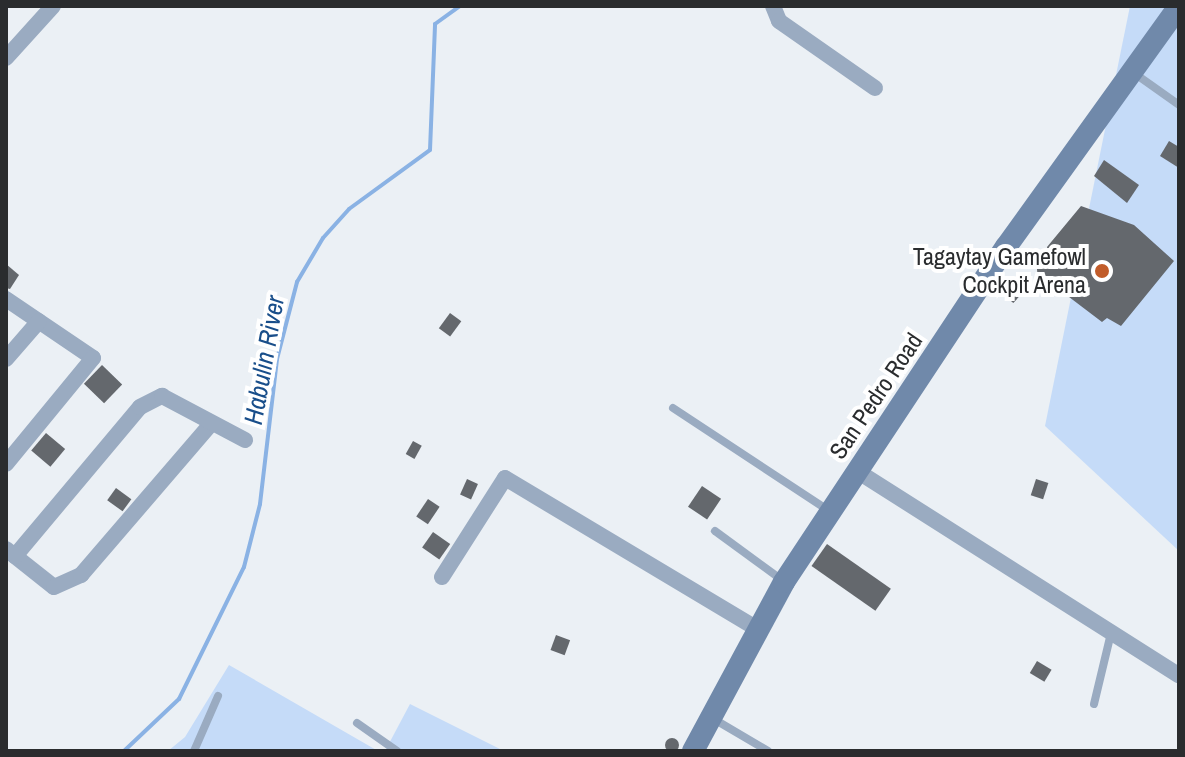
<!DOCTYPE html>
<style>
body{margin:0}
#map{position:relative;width:1185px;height:757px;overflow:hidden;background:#ebf0f5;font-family:"Archivo Narrow",sans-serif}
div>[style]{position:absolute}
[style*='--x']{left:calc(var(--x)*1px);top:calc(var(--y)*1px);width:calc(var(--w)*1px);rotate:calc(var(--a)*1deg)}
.green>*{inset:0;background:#c5dbf8}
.stream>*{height:4px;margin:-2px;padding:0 2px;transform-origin:2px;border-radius:2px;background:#8ab2e4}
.building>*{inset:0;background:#64686d;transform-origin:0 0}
.round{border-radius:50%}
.lane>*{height:8px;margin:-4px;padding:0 4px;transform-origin:4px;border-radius:4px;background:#9aabc1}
.street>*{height:16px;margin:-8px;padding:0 8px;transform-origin:8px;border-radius:8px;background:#9aabc1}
.secondary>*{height:22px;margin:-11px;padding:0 11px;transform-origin:11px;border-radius:11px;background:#7089aa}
.dots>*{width:22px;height:22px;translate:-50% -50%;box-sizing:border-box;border:4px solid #fff;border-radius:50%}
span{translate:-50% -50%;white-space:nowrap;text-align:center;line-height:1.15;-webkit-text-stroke:8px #fff;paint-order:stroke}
.poi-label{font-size:24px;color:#2a2c2e}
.right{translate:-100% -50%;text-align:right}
.street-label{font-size:24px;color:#2a2c2e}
.water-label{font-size:26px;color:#194e8a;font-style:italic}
.frame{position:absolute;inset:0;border:8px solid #2a2c2e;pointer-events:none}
</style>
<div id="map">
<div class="green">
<i style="clip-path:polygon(1130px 6px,1179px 6px,1179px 551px,1045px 426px)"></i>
<i style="clip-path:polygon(229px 665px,378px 751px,168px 751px,185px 737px)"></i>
<i style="clip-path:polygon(410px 704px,504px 751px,385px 751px)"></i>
</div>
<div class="stream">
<i style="--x:124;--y:751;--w:76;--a:-43.4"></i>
<i style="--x:179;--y:699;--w:147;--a:-63.8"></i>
<i style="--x:244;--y:567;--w:65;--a:-75.7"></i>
<i style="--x:260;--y:504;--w:146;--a:-83.3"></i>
<i style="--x:277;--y:359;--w:80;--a:-75.4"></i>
<i style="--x:297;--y:282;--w:51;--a:-59.4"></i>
<i style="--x:323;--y:238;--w:39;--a:-48"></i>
<i style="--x:349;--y:209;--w:100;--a:-36.1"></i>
<i style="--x:430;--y:150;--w:126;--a:-87.7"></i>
<i style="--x:435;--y:24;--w:31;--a:-36"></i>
</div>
<div class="building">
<i style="clip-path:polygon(1169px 141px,1179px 147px,1179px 168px,1160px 156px)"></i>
<i style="clip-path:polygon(1104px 160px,1139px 185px,1127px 203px,1094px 176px)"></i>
<i style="clip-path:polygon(1081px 206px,1134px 225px,1174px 261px,1121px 326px,1107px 318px,1102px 322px,1048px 281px,1038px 280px,1036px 259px,1048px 256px,1047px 247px)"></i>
<i style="clip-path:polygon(6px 264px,19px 275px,10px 289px,6px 288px)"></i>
<i style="left:1013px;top:284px;width:13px;height:14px;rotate:42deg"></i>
<i style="left:450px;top:313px;width:14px;height:19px;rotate:36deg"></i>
<i style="left:102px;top:365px;width:28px;height:26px;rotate:44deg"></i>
<i style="left:46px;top:433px;width:25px;height:23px;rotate:40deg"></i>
<i style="left:413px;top:441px;width:10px;height:15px;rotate:29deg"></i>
<i style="left:467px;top:479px;width:12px;height:17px;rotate:24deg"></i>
<i style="left:1036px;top:479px;width:13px;height:17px;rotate:18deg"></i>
<i style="left:702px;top:486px;width:23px;height:25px;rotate:34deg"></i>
<i style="left:116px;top:488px;width:19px;height:15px;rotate:36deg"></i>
<i style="left:428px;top:499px;width:14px;height:21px;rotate:34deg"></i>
<i style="left:433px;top:532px;width:21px;height:19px;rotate:35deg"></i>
<i style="left:827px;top:544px;width:78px;height:27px;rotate:35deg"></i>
<i style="left:556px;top:635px;width:15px;height:16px;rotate:20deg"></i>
<i style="left:1037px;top:661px;width:17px;height:14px;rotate:31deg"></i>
<i class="round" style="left:665px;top:738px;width:14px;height:14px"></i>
</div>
<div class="lane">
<i style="--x:1134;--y:73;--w:55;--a:35.4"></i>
<i style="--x:673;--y:408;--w:187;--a:33.4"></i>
<i style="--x:715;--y:531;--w:83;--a:36.2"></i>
<i style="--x:1094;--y:704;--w:73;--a:-76.5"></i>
<i style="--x:712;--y:718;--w:65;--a:30.5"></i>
<i style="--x:357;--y:723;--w:49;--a:35"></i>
<i style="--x:194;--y:751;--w:60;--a:-66.4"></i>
</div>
<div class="street">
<i style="--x:773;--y:6;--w:16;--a:68"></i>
<i style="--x:779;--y:21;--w:117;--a:34.9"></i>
<i style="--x:6;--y:58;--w:70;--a:-47.9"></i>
<i style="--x:6;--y:299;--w:105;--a:34.1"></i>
<i style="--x:93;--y:358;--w:137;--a:129.4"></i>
<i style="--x:6;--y:359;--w:50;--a:-49"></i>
<i style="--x:857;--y:471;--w:381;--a:32.4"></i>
<i style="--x:6;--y:549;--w:61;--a:38.4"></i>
<i style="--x:54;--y:587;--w:30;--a:-24"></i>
<i style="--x:81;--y:575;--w:198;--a:-49.3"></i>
<i style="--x:15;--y:556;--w:194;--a:-50"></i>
<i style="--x:140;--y:407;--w:25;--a:-27"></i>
<i style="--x:162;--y:396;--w:94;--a:27.9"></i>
<i style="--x:442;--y:577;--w:117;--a:-57.5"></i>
<i style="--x:505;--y:478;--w:294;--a:30.9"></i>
</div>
<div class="secondary">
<i style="--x:693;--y:751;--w:192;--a:-61.7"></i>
<i style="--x:784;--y:582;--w:402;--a:-56.5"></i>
<i style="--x:1006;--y:247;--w:297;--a:-54.3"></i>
</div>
<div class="dots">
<i style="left:1102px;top:271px;background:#c15c2a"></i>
</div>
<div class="poi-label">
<span class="right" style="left:1086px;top:271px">Tagaytay Gamefowl<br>Cockpit Arena</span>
</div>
<div class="street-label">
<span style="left:876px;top:396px;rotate:-56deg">San Pedro Road</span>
</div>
<div class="water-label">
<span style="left:264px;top:360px;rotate:-80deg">Habulin River</span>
</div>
<div class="frame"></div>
</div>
